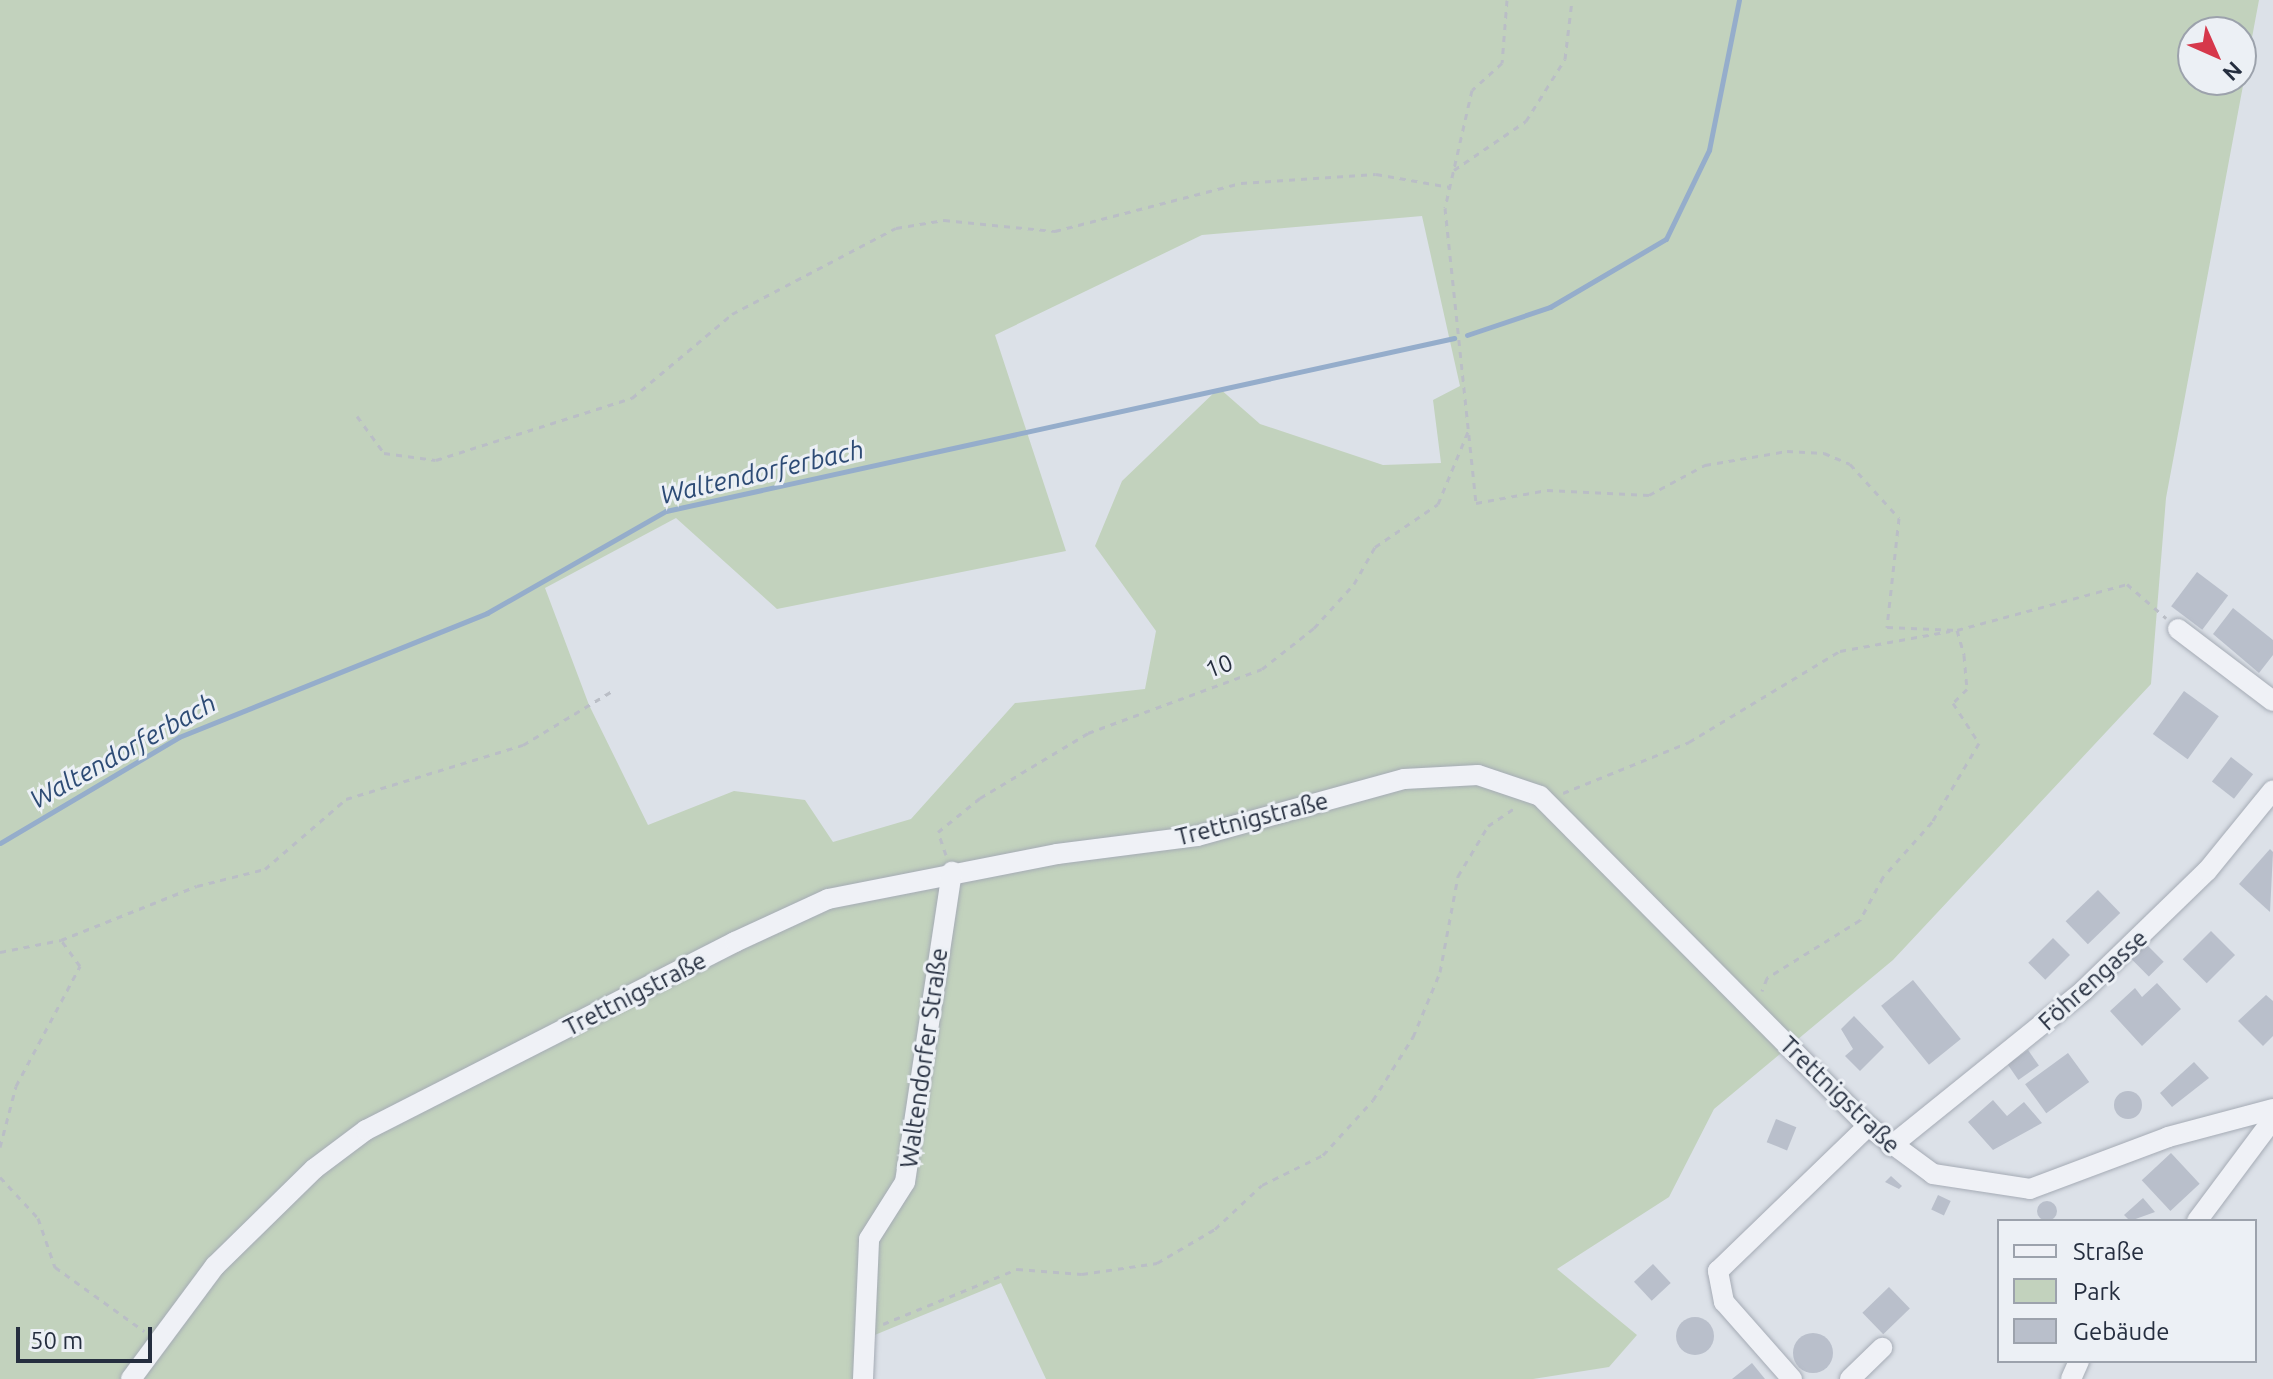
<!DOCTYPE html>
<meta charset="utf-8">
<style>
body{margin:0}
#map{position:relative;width:2273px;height:1379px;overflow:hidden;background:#dce1e8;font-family:Ubuntu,sans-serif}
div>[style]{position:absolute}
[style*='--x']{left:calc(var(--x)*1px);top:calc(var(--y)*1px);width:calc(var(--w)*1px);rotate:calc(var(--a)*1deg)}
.green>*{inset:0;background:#c2d2bd}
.stream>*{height:5px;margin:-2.5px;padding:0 2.5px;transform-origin:2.5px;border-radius:2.5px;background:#95adcb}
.building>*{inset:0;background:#b9bfcb;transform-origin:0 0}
.round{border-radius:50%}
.path>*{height:3px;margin-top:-1.5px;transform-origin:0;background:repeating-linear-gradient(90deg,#babec6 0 6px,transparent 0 12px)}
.roads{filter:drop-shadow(0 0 2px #a5abb5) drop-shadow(0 0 2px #a5abb5)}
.street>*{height:20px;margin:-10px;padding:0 10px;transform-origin:10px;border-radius:10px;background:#eff1f6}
span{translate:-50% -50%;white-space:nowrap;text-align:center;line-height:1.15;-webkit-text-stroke:6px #ecf0f5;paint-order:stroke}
.street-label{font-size:24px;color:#252e3f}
.water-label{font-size:26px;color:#2d4b75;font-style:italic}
.legend{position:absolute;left:1997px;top:1219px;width:260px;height:144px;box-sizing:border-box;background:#ecf0f5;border:2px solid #9ca2ac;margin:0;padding:10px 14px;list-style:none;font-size:24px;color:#252e3f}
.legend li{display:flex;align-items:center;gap:16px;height:40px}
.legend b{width:40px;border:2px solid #9ca2ac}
.north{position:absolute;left:2177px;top:16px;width:80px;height:80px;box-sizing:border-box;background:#ecf0f5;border:2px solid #9ca2ac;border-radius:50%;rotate:135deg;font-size:22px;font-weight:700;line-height:32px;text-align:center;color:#252e3f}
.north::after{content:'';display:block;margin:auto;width:28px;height:36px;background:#d6384b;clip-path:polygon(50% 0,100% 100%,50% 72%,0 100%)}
.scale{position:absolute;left:16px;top:1327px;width:136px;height:36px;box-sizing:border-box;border:4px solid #252e3f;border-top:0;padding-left:10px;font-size:24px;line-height:28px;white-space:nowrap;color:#252e3f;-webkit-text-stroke:6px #ecf0f5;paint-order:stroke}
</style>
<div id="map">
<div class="green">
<i style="clip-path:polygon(evenodd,0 0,2259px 0,2166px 498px,2151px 684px,1893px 960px,1714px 1109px,1669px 1197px,1557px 1269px,1637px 1335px,1609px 1367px,1533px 1379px,1046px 1379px,1001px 1283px,865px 1339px,871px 1379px,0 1379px,0 0,2193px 32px,2241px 32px,2241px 80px,2193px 80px,2193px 32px,0 0,1422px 216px,1460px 386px,1433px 400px,1441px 463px,1383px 465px,1260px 424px,1219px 388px,1122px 481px,1095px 546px,1156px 631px,1145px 689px,1015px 703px,911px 819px,833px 842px,805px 800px,734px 791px,648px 825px,589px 705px,545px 588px,676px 518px,777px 609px,1066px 551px,995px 335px,1202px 235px,1422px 216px)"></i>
</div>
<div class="stream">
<i style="--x:1467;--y:335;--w:88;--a:-18.6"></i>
<i style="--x:1550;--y:307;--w:134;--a:-30.4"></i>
<i style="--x:1666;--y:239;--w:99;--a:-64.2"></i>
<i style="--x:1709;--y:150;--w:153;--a:-78.7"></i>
<i style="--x:0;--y:843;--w:208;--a:-30.6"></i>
<i style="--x:179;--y:737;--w:332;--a:-21.9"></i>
<i style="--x:487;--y:613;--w:206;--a:-29.7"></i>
<i style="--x:666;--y:511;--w:807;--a:-12.38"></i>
</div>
<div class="building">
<i style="left:2197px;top:572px;width:39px;height:43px;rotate:37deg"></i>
<i style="clip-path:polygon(2233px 608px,2273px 640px,2273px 655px,2259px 673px,2213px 634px)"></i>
<i style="left:2184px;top:691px;width:43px;height:53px;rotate:36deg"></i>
<i style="left:2231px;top:757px;width:28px;height:31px;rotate:38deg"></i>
<i style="clip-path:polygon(2270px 849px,2273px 852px,2270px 912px,2239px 884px)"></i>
<i style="left:2098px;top:890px;width:32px;height:45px;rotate:46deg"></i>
<i style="left:2211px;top:931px;width:34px;height:40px;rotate:45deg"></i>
<i style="left:2053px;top:938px;width:24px;height:35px;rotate:45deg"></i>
<i style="left:2146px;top:944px;width:25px;height:21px;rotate:45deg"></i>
<i style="left:1913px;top:980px;width:76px;height:41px;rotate:51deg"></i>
<i style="clip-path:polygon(2157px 983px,2181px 1009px,2142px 1046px,2110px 1011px,2135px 988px,2142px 997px)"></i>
<i style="clip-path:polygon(2266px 995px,2273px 1001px,2273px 1036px,2263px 1046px,2238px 1021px)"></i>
<i style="clip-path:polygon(1854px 1016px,1884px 1047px,1860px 1071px,1845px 1056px,1853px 1049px,1841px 1029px)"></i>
<i style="left:2028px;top:1050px;width:19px;height:25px;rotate:55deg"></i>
<i style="left:2068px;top:1053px;width:36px;height:53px;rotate:54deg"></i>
<i style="clip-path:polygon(2194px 1062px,2209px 1078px,2172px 1107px,2160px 1093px)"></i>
<i class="round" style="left:2114px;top:1091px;width:28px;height:28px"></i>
<i style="clip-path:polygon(1993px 1100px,2007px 1116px,2024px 1102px,2042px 1123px,1993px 1150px,1968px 1122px)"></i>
<i style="left:1776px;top:1119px;width:22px;height:25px;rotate:22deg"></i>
<i style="left:2171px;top:1153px;width:42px;height:40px;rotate:47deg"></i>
<i style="clip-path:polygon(1891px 1176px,1902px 1186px,1899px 1189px,1885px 1182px)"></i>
<i style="left:1938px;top:1195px;width:14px;height:16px;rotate:25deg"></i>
<i style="clip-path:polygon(2143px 1198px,2155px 1212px,2130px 1221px,2124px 1215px)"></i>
<i class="round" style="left:2037px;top:1201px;width:20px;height:20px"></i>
<i style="left:1653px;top:1264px;width:26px;height:26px;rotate:47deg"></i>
<i style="left:1889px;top:1287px;width:30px;height:37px;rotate:46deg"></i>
<i class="round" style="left:1676px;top:1317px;width:38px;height:38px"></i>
<i class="round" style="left:1793px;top:1333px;width:40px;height:40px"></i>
<i style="clip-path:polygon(1752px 1363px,1765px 1379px,1732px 1379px)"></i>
</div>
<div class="path">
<i style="--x:1507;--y:0;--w:63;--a:94.5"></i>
<i style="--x:1502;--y:63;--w:40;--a:138"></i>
<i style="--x:1472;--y:90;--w:121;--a:102.9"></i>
<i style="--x:1445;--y:208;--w:297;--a:84"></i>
<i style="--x:1476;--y:503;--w:72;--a:-10.4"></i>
<i style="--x:1547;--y:490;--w:102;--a:2.8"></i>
<i style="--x:1649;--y:495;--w:64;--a:-28.2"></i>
<i style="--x:1705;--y:465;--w:83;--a:-9.7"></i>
<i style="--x:1787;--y:451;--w:37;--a:3"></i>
<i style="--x:1824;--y:453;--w:28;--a:23"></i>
<i style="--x:1850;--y:464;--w:73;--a:47.8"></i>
<i style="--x:1899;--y:518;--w:110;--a:96.3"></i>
<i style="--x:1887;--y:627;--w:70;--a:2.5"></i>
<i style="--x:1957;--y:630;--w:26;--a:74"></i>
<i style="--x:1964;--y:655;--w:34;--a:85"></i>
<i style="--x:1967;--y:689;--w:20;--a:135"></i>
<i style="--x:1953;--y:703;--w:48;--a:57"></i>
<i style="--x:1979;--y:743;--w:92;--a:120.7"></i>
<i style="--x:1932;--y:822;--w:74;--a:131.7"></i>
<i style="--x:1883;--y:877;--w:49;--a:118.1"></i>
<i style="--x:1860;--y:920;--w:110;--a:148.1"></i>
<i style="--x:1767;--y:978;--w:14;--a:111"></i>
<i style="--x:1454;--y:170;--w:87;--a:-34.2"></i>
<i style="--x:1526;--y:121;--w:73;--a:-57.8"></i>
<i style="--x:1565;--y:59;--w:59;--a:-83.2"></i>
<i style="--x:357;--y:416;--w:46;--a:53.9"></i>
<i style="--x:384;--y:453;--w:52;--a:7.7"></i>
<i style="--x:436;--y:460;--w:206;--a:-17.6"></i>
<i style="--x:632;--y:398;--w:131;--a:-40"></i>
<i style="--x:732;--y:314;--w:185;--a:-27.7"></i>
<i style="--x:896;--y:228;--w:49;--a:-9.5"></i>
<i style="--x:944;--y:220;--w:112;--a:5.7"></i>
<i style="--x:1055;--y:231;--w:192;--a:-14.5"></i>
<i style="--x:1241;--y:183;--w:135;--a:-3.8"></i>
<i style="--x:1376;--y:174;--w:75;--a:10"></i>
<i style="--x:1957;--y:630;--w:176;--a:-15.1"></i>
<i style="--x:2127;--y:584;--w:52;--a:41.1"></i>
<i style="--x:1563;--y:793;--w:136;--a:-22"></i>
<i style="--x:1689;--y:742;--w:176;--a:-31.1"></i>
<i style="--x:1840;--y:651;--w:112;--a:-10.3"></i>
<i style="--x:946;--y:855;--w:24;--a:-109"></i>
<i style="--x:938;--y:832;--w:54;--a:-39"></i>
<i style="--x:980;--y:798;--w:126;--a:-31"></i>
<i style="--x:1088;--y:733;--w:185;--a:-20.2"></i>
<i style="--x:1262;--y:669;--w:66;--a:-38.3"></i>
<i style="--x:1314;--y:628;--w:59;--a:-47.7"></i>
<i style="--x:1354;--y:584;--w:43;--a:-60.4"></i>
<i style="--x:1375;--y:547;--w:76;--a:-34.3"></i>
<i style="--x:1438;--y:504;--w:81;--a:-67.5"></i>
<i style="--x:0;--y:952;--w:62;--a:-11.1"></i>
<i style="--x:61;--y:940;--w:146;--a:-21.7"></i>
<i style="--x:197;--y:886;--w:70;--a:-14"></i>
<i style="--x:265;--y:869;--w:107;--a:-40.8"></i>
<i style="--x:346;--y:799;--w:185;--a:-17"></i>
<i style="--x:523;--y:745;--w:104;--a:-31.2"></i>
<i style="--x:0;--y:1147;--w:63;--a:-75.3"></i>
<i style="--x:16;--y:1086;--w:136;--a:-61.9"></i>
<i style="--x:80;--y:966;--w:32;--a:-126"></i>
<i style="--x:0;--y:1177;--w:56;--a:47.2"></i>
<i style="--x:38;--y:1218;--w:52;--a:70.9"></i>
<i style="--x:55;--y:1267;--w:110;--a:35.7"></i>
<i style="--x:883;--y:1324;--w:145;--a:-22.3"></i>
<i style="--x:1017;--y:1269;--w:65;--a:4.4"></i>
<i style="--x:1082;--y:1274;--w:76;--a:-8.3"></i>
<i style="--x:1157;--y:1263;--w:67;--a:-30.4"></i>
<i style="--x:1215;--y:1229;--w:64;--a:-43.1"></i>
<i style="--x:1262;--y:1185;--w:68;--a:-26.2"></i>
<i style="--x:1323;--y:1155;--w:74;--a:-47.7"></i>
<i style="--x:1373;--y:1100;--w:75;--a:-57.6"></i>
<i style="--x:1413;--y:1037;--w:70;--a:-67.4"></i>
<i style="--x:1440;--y:972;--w:98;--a:-79.4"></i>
<i style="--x:1458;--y:876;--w:58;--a:-59"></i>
<i style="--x:1488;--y:826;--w:32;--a:-34"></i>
</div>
<div class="roads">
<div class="street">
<i style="--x:2178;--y:629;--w:119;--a:37.2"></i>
<i style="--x:1891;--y:1146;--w:248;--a:-38.9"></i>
<i style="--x:2084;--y:990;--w:171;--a:-44.1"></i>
<i style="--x:2207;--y:871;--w:104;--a:-50.8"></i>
<i style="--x:2197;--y:1221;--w:127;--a:-53.3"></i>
<i style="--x:131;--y:1379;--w:141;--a:-53.4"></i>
<i style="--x:215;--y:1266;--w:139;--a:-44.4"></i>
<i style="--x:314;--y:1169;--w:65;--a:-36.9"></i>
<i style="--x:366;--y:1130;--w:414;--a:-27"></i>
<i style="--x:735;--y:942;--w:102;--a:-24.8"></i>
<i style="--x:828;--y:899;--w:233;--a:-11.1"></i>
<i style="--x:1057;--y:854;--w:141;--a:-7.3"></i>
<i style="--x:1197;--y:836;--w:215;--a:-15.4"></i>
<i style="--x:1404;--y:779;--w:74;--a:-3.1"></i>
<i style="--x:1478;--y:775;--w:65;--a:18.7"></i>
<i style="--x:1540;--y:796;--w:465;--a:45.2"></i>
<i style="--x:1868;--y:1126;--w:81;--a:36.4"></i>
<i style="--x:1933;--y:1174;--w:98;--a:8.8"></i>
<i style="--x:2030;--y:1189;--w:147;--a:-20.6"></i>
<i style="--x:2168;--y:1137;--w:109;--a:-14.9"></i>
<i style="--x:863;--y:1379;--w:140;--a:-87.5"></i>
<i style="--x:869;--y:1239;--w:67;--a:-57.7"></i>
<i style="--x:905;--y:1182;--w:314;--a:-81.4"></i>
<i style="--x:1792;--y:1379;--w:103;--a:-131.4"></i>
<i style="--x:1724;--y:1302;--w:32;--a:-101"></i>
<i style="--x:1718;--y:1271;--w:209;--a:-44"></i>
<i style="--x:1850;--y:1379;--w:45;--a:-44.1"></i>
<i style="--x:2071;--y:1379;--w:20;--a:-66"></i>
</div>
</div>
<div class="street-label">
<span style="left:1219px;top:666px;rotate:-21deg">10</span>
<span style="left:1252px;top:819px;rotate:-14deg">Trettnigstraße</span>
<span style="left:2093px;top:980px;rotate:-42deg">Föhrengasse</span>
<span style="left:635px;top:994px;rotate:-27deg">Trettnigstraße</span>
<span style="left:924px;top:1058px;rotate:-82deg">Waltendorfer Straße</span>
<span style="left:1840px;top:1095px;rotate:44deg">Trettnigstraße</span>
</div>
<div class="water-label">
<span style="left:762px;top:472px;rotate:-13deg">Waltendorferbach</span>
<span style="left:123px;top:751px;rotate:-29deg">Waltendorferbach</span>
</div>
<ul class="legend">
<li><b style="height:10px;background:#eff1f6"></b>Straße</li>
<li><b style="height:22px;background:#c2d2bd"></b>Park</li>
<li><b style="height:22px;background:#b9bfcb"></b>Gebäude</li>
</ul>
<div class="north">N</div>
<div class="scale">50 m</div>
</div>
